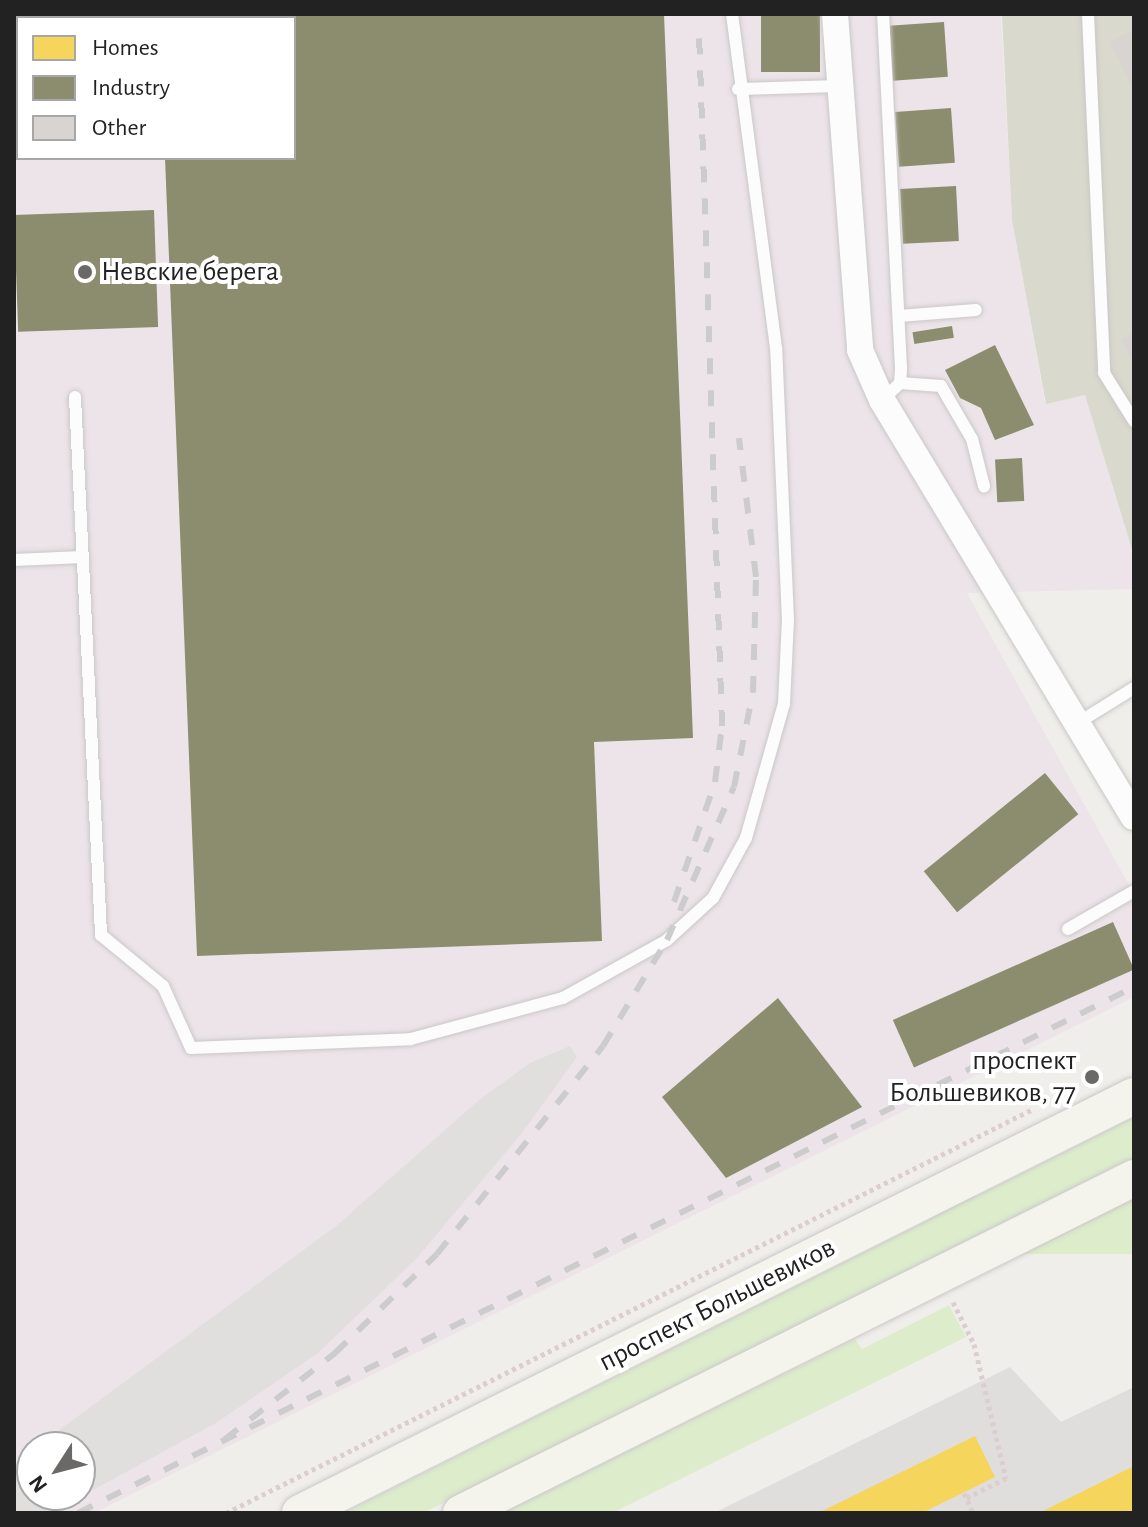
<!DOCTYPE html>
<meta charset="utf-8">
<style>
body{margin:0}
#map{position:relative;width:1148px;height:1527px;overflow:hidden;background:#f0eeeb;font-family:"Alegreya Sans",sans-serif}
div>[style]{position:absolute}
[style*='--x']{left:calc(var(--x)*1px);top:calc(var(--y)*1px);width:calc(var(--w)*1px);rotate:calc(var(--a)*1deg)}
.residential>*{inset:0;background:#dfdedc}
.industrial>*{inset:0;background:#ede4e9}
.construction>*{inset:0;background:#d9d9cd}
.grass>*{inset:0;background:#ddeccb;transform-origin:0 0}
.parking>*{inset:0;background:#e0dfde}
.homes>*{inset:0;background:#f6d55c}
.industry>*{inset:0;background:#8c8c6e;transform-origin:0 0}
.building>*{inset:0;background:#d7d4d2}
.path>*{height:5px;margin-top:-2.5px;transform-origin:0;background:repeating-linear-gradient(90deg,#dccecd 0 4px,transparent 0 8px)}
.roads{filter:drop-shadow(0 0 2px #c9c8c7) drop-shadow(0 0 2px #c9c8c7)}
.service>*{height:12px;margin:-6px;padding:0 6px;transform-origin:6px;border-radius:6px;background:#fdfcfc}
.minor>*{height:26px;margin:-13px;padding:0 13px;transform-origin:13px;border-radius:13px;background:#fdfcfc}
.secondary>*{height:36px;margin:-18px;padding:0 18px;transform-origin:18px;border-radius:18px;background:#f4f4ed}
.rail>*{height:6px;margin-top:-3px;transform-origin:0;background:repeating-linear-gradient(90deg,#ccc 0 16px,transparent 0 32px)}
.dots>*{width:22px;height:22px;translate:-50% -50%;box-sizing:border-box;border:4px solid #fff;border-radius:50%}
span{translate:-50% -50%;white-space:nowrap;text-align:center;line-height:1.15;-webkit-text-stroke:8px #fff;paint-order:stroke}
.poi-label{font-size:28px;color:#222}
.left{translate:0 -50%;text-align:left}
.right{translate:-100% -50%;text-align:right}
.street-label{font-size:28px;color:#222}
.frame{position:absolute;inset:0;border:16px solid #222;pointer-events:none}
.legend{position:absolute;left:16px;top:16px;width:280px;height:144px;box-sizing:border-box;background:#fff;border:2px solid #a7a7a7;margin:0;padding:10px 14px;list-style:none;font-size:24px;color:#222}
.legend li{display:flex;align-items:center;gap:16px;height:40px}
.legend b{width:40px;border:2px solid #a7a7a7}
.north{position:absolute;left:16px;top:1431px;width:80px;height:80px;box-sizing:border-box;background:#fff;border:2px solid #a7a7a7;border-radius:50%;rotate:234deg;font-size:22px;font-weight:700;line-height:32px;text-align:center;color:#222}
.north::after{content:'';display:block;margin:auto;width:28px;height:36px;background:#6a6968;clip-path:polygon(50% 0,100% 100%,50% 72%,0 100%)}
</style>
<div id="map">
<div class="residential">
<i style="clip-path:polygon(1010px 1367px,1061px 1422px,1134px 1387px,1134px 1513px,714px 1513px)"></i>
</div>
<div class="industrial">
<i style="clip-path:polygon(evenodd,14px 14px,1001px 14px,1012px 220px,1045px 403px,1085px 394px,1134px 556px,1134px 589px,967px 593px,1134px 894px,1134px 997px,94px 1513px,14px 1513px,14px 14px,18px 18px,294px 18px,294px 158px,18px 158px,18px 18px,14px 14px,32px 1447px,80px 1447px,80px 1495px,32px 1495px,32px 1447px)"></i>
</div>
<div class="construction">
<i style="clip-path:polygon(1002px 14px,1134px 14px,1134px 556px,1085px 395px,1046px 404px,1012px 220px)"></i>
</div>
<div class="grass">
<i style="clip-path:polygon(1134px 1117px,1134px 1160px,423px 1513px,344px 1513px)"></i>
<i style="left:1134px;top:1196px;width:58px;height:204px;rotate:90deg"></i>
<i style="clip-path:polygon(949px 1305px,966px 1337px,612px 1513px,502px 1513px,855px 1339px,862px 1349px)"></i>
</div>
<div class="parking">
<i style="clip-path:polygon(570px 1046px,577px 1057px,522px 1133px,416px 1259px,318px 1353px,216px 1423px,51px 1513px,14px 1513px,14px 1464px,32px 1450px,32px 1495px,80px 1495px,80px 1447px,36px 1447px,336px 1226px,479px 1100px,530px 1063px)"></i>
</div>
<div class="homes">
<i style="clip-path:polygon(975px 1436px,995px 1477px,922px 1513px,818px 1513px)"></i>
<i style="clip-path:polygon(1134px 1466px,1134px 1513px,1039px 1513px)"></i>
</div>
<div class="industry">
<i style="clip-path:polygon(160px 14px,664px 14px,693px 738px,594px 742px,602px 941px,197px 956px,165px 158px,294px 158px,294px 18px)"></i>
<i style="left:761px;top:14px;width:59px;height:58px"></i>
<i style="left:944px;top:22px;width:55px;height:55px;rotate:86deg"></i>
<i style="left:951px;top:108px;width:55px;height:56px;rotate:86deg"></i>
<i style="left:956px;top:186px;width:55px;height:56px;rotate:87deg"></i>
<i style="left:154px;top:210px;width:117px;height:140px;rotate:88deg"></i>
<i style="left:952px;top:326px;width:12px;height:40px;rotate:81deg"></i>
<i style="clip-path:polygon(995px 345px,1034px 425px,995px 440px,981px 408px,960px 398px,945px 370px)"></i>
<i style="left:1022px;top:458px;width:43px;height:27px;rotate:87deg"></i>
<i style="left:1045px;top:773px;width:53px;height:156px;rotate:51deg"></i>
<i style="left:1113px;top:922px;width:52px;height:241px;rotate:66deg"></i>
<i style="clip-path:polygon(778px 998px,862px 1107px,726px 1178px,662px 1097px)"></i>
</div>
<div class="building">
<i style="clip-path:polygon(1134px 30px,1134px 91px,1110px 42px)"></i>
<i style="clip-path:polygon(1134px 333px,1134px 366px,1121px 339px)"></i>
</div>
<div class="path">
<i style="--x:953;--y:1302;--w:47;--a:63.4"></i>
<i style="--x:974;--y:1344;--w:138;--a:76.6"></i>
<i style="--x:1006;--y:1478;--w:45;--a:153.4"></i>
<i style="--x:964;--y:1493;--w:22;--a:66"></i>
<i style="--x:226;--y:1513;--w:902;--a:-26.59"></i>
</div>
<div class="roads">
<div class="service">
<i style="--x:71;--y:14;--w:4;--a:90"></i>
<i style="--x:1088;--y:14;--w:359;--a:87.4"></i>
<i style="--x:1104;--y:373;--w:57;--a:58"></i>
<i style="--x:738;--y:89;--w:102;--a:-1.7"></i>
<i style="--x:899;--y:316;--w:77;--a:-4.5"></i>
<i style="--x:900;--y:383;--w:41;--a:4.2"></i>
<i style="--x:941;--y:386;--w:61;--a:59.7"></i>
<i style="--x:972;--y:439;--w:49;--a:75.7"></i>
<i style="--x:75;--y:397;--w:539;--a:87.23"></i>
<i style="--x:101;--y:935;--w:80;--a:39.4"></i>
<i style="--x:163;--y:986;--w:68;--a:65.7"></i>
<i style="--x:191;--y:1048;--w:220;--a:-2.3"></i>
<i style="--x:411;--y:1039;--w:157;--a:-15.1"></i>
<i style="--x:563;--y:998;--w:119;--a:-29.1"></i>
<i style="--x:667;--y:940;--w:62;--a:-42.4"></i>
<i style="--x:713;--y:898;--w:68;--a:-61.2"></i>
<i style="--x:746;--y:838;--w:139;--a:-74.2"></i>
<i style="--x:784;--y:704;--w:84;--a:-87.3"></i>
<i style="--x:788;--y:620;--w:272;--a:-92.5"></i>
<i style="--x:776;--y:348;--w:337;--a:-97.5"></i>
<i style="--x:882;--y:400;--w:25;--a:-43"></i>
<i style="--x:900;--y:383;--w:15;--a:-86"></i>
<i style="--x:901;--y:368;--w:354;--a:-92.9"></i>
<i style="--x:14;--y:560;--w:68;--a:-2.5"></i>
<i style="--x:1076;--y:724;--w:68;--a:-31.8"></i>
<i style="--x:1068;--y:929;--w:76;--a:-29.9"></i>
</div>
<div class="minor">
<i style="--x:835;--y:14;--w:337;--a:85.7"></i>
<i style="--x:860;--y:350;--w:55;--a:66.3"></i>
<i style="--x:882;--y:400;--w:487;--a:58.9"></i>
</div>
<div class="secondary">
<i style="--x:300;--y:1513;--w:932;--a:-26.57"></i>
<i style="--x:461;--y:1513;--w:752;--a:-26.46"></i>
</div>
</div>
<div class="rail">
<i style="--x:674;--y:902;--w:127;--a:-71.1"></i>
<i style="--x:715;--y:782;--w:56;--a:-82.9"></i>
<i style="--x:722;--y:726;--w:695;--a:-91.9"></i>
<i style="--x:225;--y:1439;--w:140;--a:-38"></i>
<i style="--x:335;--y:1353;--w:142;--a:-44.1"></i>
<i style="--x:437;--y:1254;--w:266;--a:-51.4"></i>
<i style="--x:603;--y:1046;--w:124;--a:-58.9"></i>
<i style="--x:667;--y:940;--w:167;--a:-66.4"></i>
<i style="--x:734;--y:787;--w:97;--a:-78.7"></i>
<i style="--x:753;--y:692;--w:115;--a:-88.5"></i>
<i style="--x:756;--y:577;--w:140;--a:-97"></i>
<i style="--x:78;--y:1513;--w:1180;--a:-26.48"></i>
</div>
<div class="dots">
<i style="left:85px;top:272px;background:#6a6968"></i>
<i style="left:1092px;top:1077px;background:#6a6968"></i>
</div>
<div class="poi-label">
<span class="left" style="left:101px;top:272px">Невские берега</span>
<span class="right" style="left:1076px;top:1077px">проспект<br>Большевиков, 77</span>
</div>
<div class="street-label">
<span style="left:717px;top:1305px;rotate:-27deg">проспект Большевиков</span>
</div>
<div class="frame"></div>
<ul class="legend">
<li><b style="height:22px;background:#f6d55c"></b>Homes</li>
<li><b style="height:22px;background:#8c8c6e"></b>Industry</li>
<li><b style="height:22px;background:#d7d4d2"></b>Other</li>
</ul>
<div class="north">N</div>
</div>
